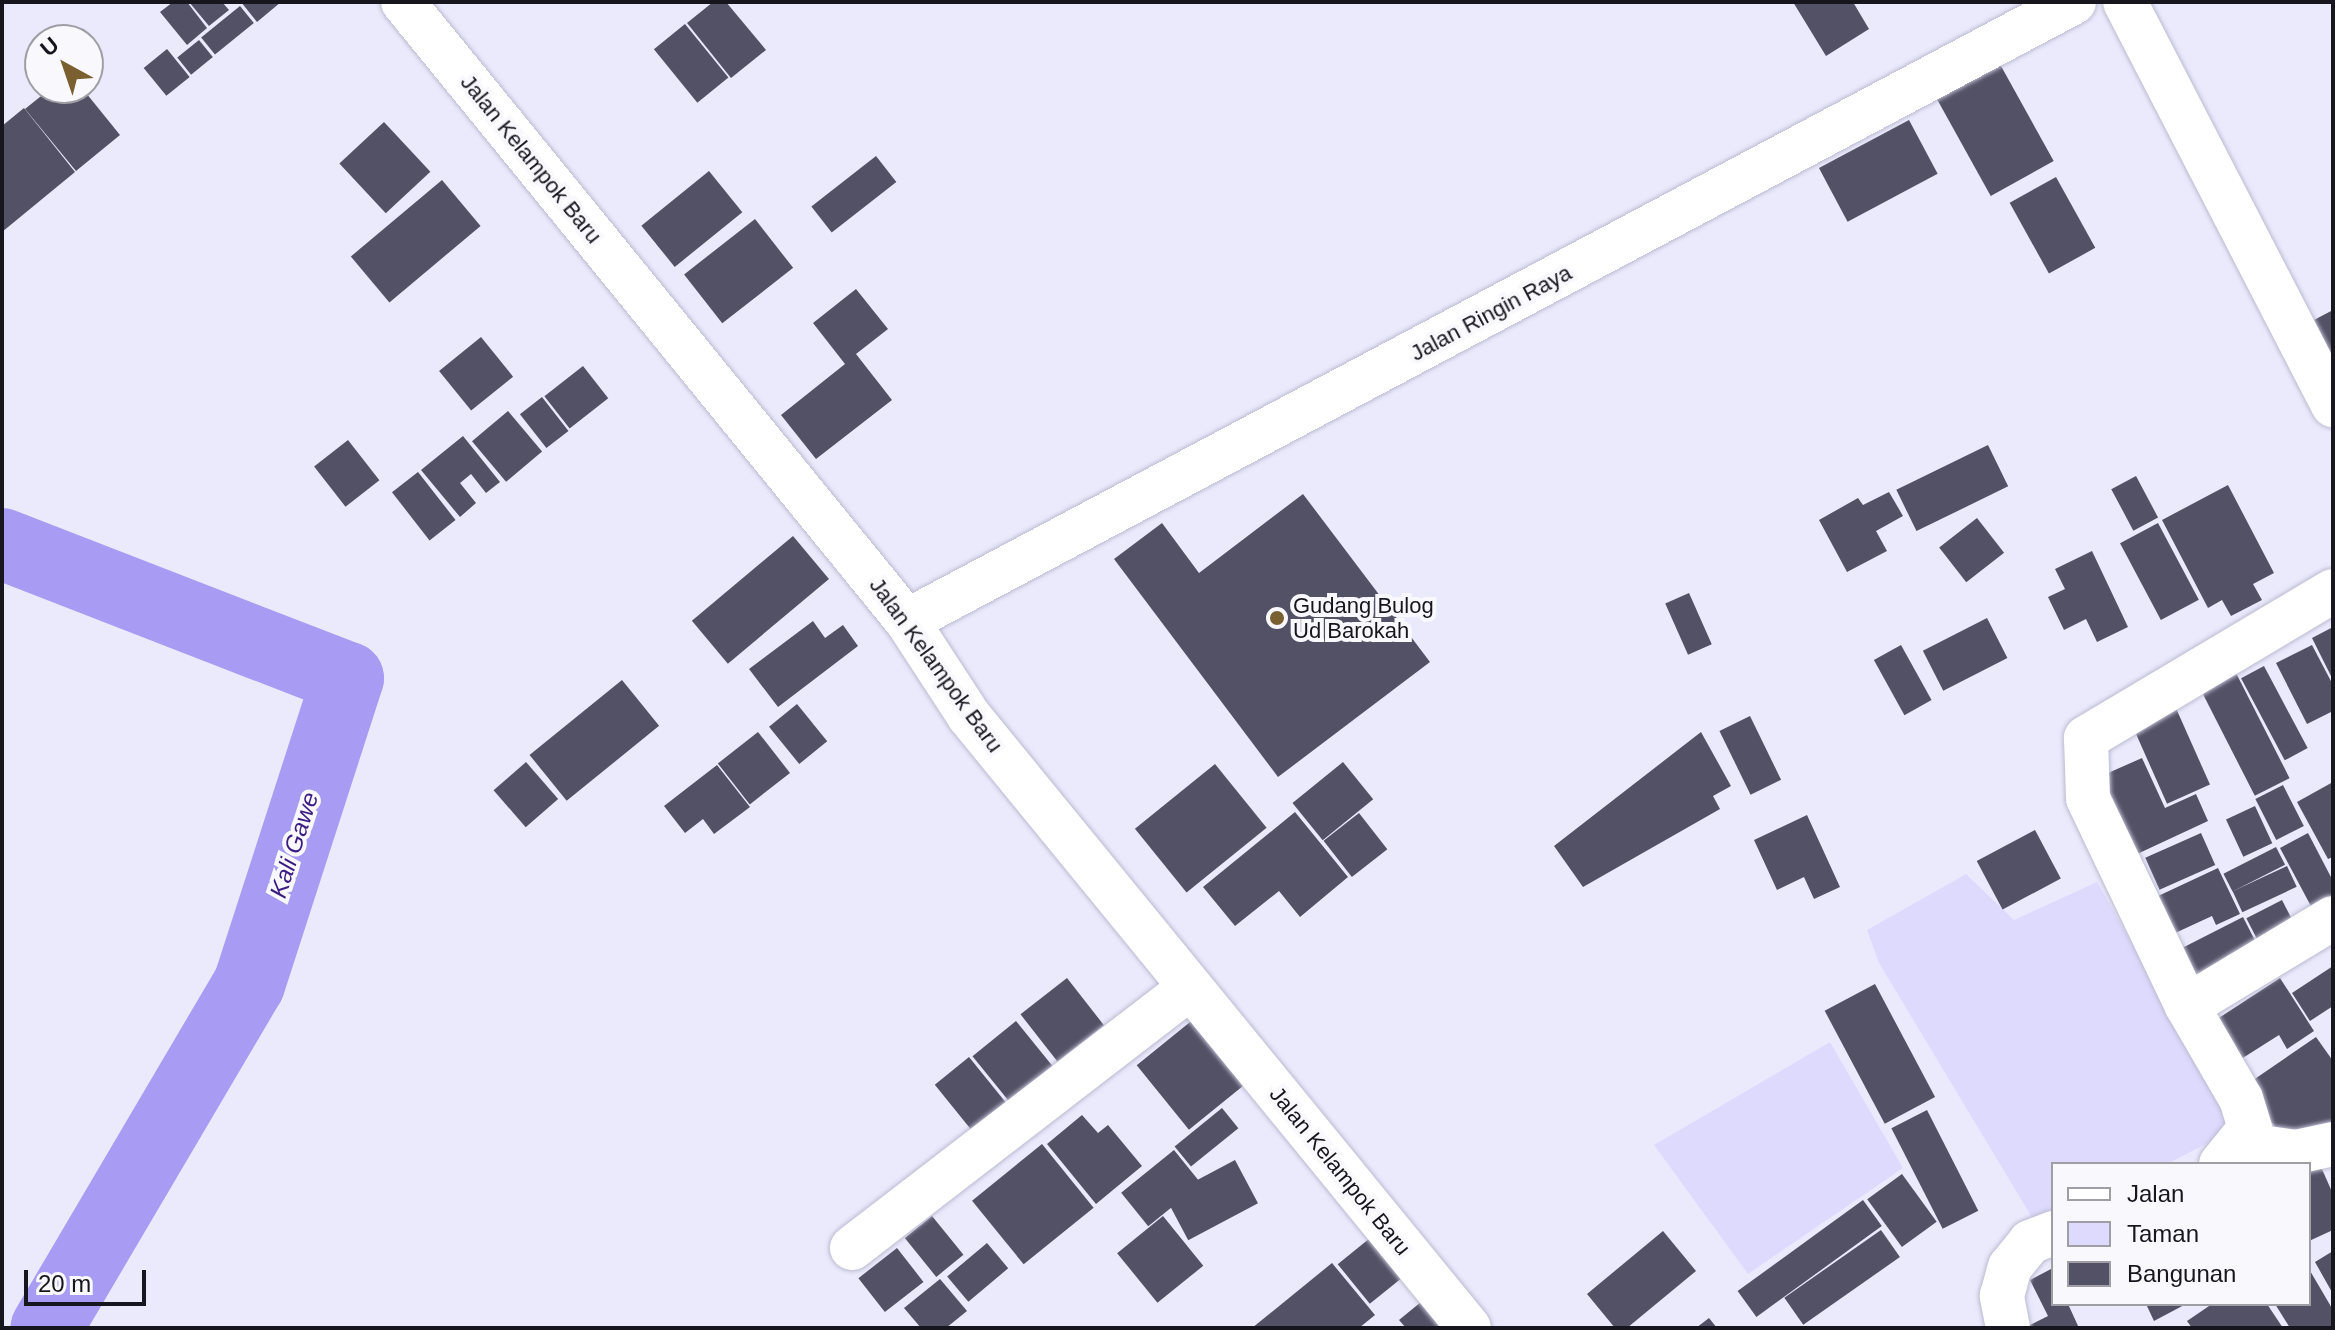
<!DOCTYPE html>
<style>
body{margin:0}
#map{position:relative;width:2335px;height:1330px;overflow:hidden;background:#ebeafd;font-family:Arial,sans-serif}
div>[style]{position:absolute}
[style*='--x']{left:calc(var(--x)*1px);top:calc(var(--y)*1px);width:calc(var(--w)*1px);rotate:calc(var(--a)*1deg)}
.green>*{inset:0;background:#dddafe}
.river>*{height:72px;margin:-36px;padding:0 36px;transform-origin:36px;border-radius:36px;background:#a79bf4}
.building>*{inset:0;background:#535165;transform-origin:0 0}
.roads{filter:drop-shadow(0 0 2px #bcbad1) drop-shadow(0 0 2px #bcbad1)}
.minor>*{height:44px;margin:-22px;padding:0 22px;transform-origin:22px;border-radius:22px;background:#fff}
.dots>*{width:22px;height:22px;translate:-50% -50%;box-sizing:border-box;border:4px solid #f9f9fd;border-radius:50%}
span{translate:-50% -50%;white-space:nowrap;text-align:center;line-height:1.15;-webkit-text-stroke:8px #f9f9fd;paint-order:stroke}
.street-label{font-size:22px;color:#17161e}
.poi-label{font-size:22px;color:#17161e}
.left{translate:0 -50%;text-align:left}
.water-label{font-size:24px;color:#3b1d82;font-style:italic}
.frame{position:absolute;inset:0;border:4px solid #17161e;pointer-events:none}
.legend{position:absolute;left:2051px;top:1162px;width:260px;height:144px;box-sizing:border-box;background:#f9f9fd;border:2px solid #9f9ea4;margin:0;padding:10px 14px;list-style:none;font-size:24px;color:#17161e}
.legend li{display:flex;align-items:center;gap:16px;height:40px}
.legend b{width:40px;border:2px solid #9f9ea4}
.north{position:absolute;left:24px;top:24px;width:80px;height:80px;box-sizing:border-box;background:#f9f9fd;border:2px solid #9f9ea4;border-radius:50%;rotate:320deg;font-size:22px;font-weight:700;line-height:32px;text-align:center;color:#17161e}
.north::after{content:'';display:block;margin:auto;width:28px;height:36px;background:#7a5f31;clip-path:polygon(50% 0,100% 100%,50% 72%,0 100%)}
.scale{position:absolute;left:24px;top:1270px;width:122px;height:36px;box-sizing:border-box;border:4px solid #17161e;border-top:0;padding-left:10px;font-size:24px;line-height:28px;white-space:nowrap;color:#17161e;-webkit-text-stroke:6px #f9f9fd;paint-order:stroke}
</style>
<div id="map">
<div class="green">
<i style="clip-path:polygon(1966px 874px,2014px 920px,2097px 882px,2237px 1128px,2167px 1164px,2053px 1164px,2053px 1222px,2039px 1229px,1879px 963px,1867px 930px)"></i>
<i style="clip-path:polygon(1830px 1042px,1903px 1168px,1748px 1274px,1654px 1145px)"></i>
</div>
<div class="river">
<i style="--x:2;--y:544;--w:371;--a:21.2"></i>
<i style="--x:348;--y:678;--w:322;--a:107.9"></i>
<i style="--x:249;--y:984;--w:399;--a:120.5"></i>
</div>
<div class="building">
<i style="clip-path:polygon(173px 2px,187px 2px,207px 28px,187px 45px,160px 12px)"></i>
<i style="clip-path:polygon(189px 2px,222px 2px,229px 10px,209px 26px)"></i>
<i style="clip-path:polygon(241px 2px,281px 2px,257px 22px)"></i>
<i style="clip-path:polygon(713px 2px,726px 2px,766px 50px,731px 78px,687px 23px)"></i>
<i style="clip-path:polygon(1793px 2px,1853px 2px,1869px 29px,1826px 56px)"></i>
<i style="left:240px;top:6px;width:22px;height:50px;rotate:51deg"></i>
<i style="left:685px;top:24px;width:69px;height:40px;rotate:51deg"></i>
<i style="left:199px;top:40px;width:22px;height:28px;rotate:51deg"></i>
<i style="left:167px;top:49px;width:36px;height:30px;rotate:51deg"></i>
<i style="left:1996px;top:57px;width:119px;height:72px;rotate:61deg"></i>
<i style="clip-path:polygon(51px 88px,82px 88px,120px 135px,76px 171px,25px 109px)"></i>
<i style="clip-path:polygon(24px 108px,75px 172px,2px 232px,2px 126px)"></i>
<i style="left:1909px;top:120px;width:61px;height:102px;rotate:62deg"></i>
<i style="left:384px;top:122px;width:68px;height:61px;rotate:47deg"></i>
<i style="left:876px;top:156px;width:33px;height:82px;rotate:52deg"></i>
<i style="left:709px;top:171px;width:53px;height:87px;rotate:51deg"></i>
<i style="left:2056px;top:177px;width:81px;height:53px;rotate:61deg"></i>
<i style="left:442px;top:180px;width:60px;height:119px;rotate:50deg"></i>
<i style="left:755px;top:219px;width:62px;height:90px;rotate:52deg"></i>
<i style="clip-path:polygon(856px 289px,888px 329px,856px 354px,892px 400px,816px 459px,781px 415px,845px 364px,813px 323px)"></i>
<i style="clip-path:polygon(2333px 310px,2333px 358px,2314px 320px)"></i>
<i style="left:481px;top:337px;width:51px;height:54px;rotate:51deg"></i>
<i style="left:583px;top:366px;width:41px;height:49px;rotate:52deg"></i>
<i style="left:542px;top:397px;width:43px;height:28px;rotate:52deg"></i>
<i style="left:508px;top:411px;width:53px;height:47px;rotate:50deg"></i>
<i style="clip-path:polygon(463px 436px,500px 482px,486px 493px,471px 474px,460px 483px,476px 503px,460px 517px,421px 470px)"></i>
<i style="left:348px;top:440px;width:51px;height:43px;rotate:52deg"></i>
<i style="left:1988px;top:445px;width:46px;height:102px;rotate:64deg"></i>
<i style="left:418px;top:472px;width:61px;height:33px;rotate:52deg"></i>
<i style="left:2136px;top:476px;width:47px;height:28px;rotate:62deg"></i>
<i style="clip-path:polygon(2228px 485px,2274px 573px,2253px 584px,2262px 600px,2231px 616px,2222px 600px,2208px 608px,2162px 520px)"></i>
<i style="clip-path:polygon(1889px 492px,1903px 516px,1876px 531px,1887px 551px,1847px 572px,1819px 520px,1858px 498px,1863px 505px)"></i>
<i style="clip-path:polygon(1303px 494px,1430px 662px,1278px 777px,1114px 559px,1162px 523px,1199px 573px)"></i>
<i style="left:1977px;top:518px;width:44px;height:48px;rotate:52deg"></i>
<i style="left:2158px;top:523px;width:87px;height:43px;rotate:62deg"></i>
<i style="left:793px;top:536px;width:56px;height:132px;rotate:50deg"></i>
<i style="clip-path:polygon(2092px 551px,2128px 627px,2097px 642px,2086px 619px,2064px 630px,2048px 597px,2065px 589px,2055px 569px)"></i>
<i style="left:1689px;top:593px;width:56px;height:26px;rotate:66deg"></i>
<i style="left:1987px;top:618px;width:45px;height:72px;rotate:63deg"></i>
<i style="clip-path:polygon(813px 621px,825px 638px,843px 625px,858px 646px,778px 707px,749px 669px)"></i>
<i style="clip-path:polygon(2333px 627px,2333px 680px,2312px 638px)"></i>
<i style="left:1901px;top:645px;width:63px;height:31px;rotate:61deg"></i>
<i style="clip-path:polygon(2312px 645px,2333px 685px,2333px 711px,2307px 724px,2276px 663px)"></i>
<i style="left:2264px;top:666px;width:93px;height:26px;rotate:62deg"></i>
<i style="left:2236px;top:673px;width:118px;height:39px;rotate:63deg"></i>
<i style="left:622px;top:680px;width:59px;height:119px;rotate:51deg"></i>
<i style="left:797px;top:704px;width:48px;height:36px;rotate:51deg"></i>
<i style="left:2175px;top:706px;width:86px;height:47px;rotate:66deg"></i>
<i style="left:1750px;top:716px;width:71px;height:34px;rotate:64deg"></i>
<i style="left:758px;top:732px;width:52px;height:51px;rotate:52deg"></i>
<i style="clip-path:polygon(1701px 732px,1731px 786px,1713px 796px,1720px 809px,1583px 887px,1554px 846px)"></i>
<i style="clip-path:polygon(2142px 758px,2165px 808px,2196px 794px,2208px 821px,2135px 855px,2099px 777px)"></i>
<i style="left:526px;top:762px;width:49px;height:43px;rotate:49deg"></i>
<i style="left:1343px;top:762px;width:48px;height:65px;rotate:51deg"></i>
<i style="left:1215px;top:764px;width:82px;height:103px;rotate:51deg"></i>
<i style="clip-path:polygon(717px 765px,750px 807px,714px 834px,703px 819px,685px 833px,664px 806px)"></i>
<i style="clip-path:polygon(2333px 782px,2333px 857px,2328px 859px,2297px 802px)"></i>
<i style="left:2283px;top:785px;width:46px;height:31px;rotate:63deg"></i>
<i style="left:2255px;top:806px;width:41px;height:32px;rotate:65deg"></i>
<i style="clip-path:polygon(1295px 812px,1348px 877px,1300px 917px,1279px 891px,1235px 926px,1203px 887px)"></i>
<i style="left:1359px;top:813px;width:46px;height:45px;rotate:52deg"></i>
<i style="clip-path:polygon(1807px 815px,1840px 887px,1814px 899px,1804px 877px,1777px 890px,1754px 840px)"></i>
<i style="left:2035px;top:830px;width:55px;height:66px;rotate:62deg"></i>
<i style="left:2201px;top:833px;width:35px;height:61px;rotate:66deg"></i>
<i style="clip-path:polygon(2308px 833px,2333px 881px,2333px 899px,2313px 910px,2280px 848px)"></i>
<i style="left:2276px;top:847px;width:20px;height:59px;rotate:63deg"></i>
<i style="left:2287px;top:866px;width:23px;height:60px;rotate:65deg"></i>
<i style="clip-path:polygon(2218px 868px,2240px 914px,2216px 925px,2212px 916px,2173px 934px,2156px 897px)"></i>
<i style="left:2282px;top:900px;width:38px;height:40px;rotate:63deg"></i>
<i style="left:2243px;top:917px;width:40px;height:87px;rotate:63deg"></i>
<i style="clip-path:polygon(2333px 966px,2333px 1006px,2310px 1021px,2292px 993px)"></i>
<i style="left:1067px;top:978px;width:60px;height:59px;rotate:52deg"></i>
<i style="clip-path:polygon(2280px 978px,2314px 1031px,2287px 1049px,2279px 1035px,2227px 1068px,2202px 1029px)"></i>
<i style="left:1875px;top:984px;width:128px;height:57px;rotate:62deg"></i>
<i style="left:1195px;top:1018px;width:83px;height:75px;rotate:51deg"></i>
<i style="left:1016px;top:1021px;width:58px;height:56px;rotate:51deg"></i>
<i style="clip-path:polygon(2316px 1037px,2333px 1061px,2333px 1121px,2291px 1150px,2246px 1085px)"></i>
<i style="left:969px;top:1057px;width:63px;height:44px;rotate:51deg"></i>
<i style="left:1222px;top:1108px;width:26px;height:61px;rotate:51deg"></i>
<i style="left:1927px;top:1110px;width:113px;height:40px;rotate:63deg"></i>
<i style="clip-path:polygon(1082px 1115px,1098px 1133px,1108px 1125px,1142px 1166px,1096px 1204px,1047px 1144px)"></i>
<i style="left:1042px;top:1144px;width:82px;height:90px;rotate:51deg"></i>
<i style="left:1174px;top:1150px;width:43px;height:68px;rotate:51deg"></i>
<i style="clip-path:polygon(2317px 1158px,2333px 1194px,2333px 1230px,2309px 1241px,2309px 1162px)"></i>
<i style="left:1235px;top:1160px;width:49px;height:79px;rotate:62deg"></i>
<i style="left:1902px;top:1174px;width:59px;height:43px;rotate:54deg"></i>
<i style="left:1863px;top:1200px;width:32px;height:155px;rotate:54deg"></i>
<i style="left:932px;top:1216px;width:50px;height:35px;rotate:51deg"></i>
<i style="left:1163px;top:1216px;width:64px;height:59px;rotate:51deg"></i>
<i style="left:1881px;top:1230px;width:33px;height:118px;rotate:55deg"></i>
<i style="clip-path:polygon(1663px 1231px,1696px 1271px,1627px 1328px,1615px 1328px,1587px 1294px)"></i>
<i style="left:1375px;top:1234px;width:51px;height:48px;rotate:51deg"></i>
<i style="left:987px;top:1243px;width:33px;height:52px;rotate:50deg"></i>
<i style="left:897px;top:1248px;width:43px;height:49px;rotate:52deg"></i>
<i style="clip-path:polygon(2333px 1251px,2333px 1294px,2315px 1262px)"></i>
<i style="clip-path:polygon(1332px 1263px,1375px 1315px,1359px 1328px,1252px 1328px)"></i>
<i style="clip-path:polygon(2051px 1269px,2053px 1304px,2068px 1304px,2079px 1328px,2024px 1328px,2048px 1316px,2030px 1280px)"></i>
<i style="clip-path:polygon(2309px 1269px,2333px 1310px,2332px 1328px,2290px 1328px,2275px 1304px,2309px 1304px)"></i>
<i style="clip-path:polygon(940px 1279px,967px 1311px,946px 1328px,921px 1328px,904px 1308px)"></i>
<i style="clip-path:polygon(1432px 1293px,1461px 1328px,1406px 1328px,1399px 1320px)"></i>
<i style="clip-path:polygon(2146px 1304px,2186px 1304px,2154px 1321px)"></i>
<i style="clip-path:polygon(2212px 1304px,2267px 1304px,2283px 1328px,2192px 1328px,2187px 1321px)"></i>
<i style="clip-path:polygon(1709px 1318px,1717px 1328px,1696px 1328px)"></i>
</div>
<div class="roads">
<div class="minor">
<i style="--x:403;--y:2;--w:798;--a:50.85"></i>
<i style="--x:907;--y:621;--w:113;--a:56.9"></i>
<i style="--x:969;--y:716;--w:790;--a:50.75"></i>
<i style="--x:2125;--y:2;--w:454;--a:62.7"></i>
<i style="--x:907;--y:621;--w:1321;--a:-27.94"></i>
<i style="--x:2187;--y:1006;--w:170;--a:-31.1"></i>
<i style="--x:2239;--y:1144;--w:58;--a:8"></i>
<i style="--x:2296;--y:1152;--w:38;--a:-12"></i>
<i style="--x:2221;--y:1164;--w:46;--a:-51.1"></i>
<i style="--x:2250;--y:1128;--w:30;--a:-107"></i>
<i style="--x:2241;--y:1099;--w:108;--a:-120.1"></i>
<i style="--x:2187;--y:1006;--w:230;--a:-115.5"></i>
<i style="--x:2088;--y:798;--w:60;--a:-91.9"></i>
<i style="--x:2086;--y:738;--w:287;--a:-30.8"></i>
<i style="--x:852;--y:1248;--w:426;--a:-37.6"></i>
<i style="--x:2008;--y:1328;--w:33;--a:-101"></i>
<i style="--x:2002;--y:1296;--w:30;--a:-75"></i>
<i style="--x:2010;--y:1267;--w:32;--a:-51"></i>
<i style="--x:2030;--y:1242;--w:25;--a:-21"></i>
</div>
</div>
<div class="dots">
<i style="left:1277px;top:618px;background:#7a5f31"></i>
</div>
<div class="street-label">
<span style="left:531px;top:159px;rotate:51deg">Jalan Kelampok Baru</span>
<span style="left:1491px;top:313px;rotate:-28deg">Jalan Ringin Raya</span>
<span style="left:936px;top:665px;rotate:54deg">Jalan Kelampok Baru</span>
<span style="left:1340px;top:1171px;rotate:51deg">Jalan Kelampok Baru</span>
</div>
<div class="poi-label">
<span class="left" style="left:1293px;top:618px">Gudang Bulog<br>Ud Barokah</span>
</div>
<div class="water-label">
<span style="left:294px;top:845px;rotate:-72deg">Kali Gawe</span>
</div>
<div class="frame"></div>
<ul class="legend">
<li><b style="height:10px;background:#fff"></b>Jalan</li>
<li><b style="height:22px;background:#dddafe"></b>Taman</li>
<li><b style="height:22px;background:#535165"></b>Bangunan</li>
</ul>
<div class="north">U</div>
<div class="scale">20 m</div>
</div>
